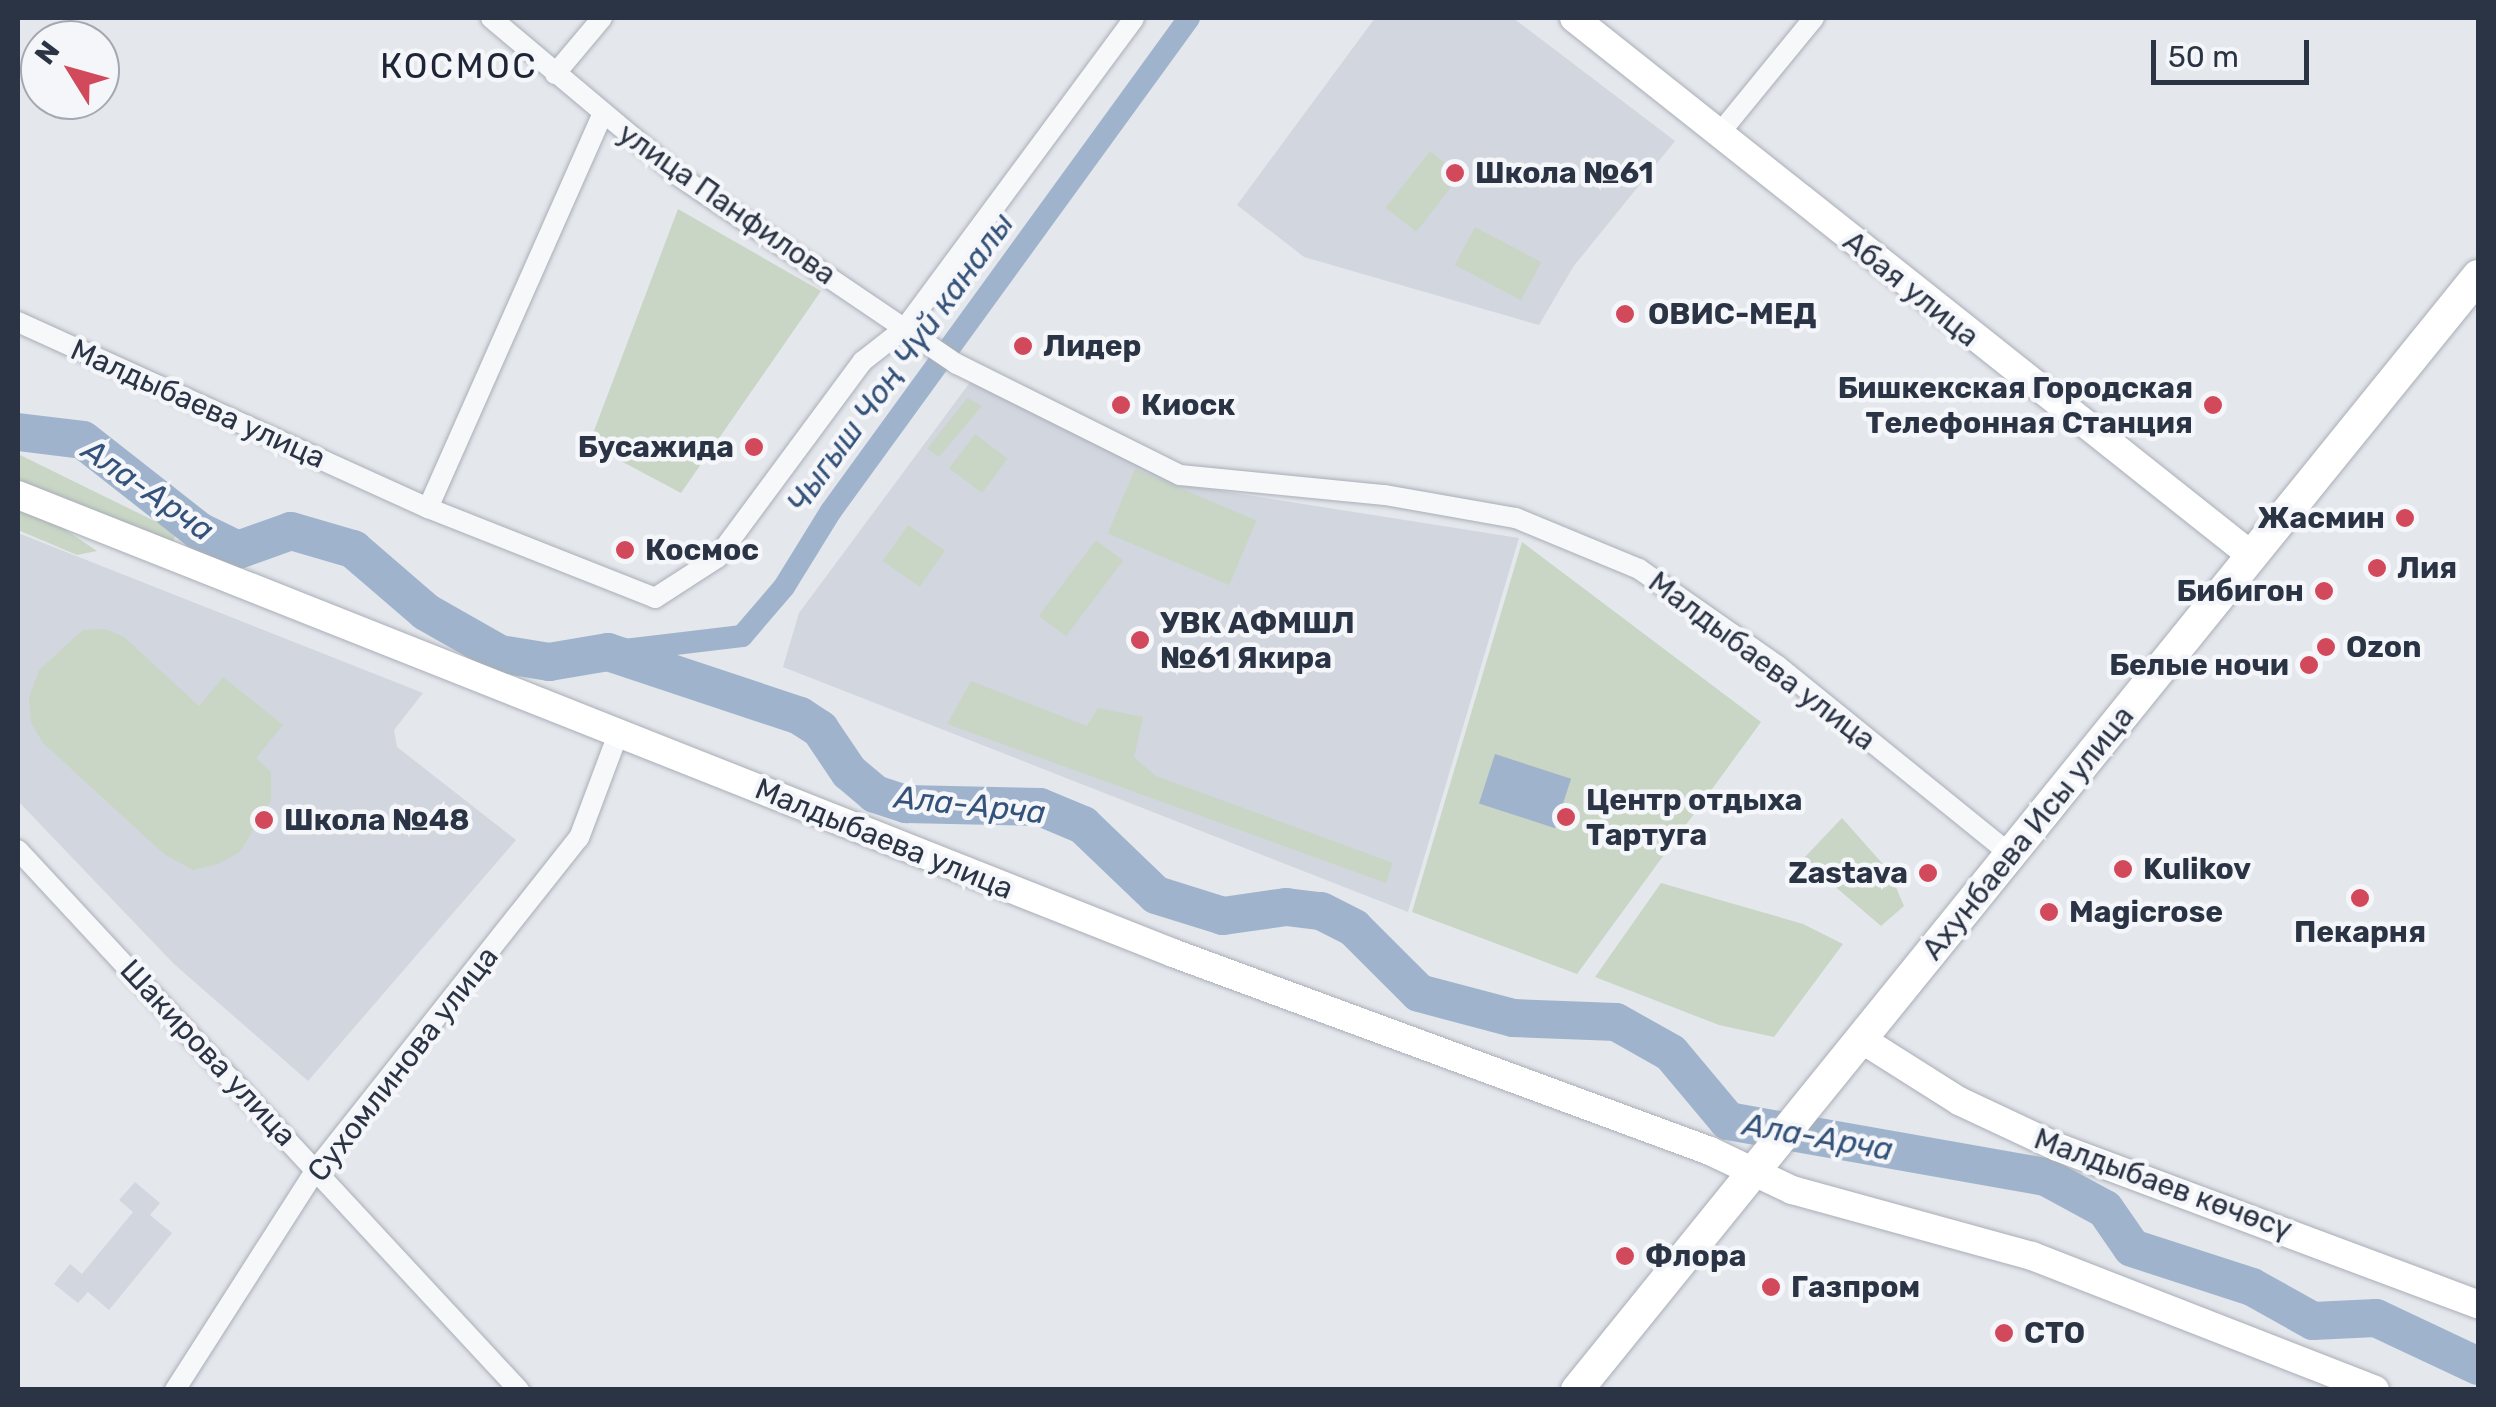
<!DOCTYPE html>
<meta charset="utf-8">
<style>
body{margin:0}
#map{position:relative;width:2496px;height:1407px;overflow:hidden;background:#e4e7ec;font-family:Rubik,sans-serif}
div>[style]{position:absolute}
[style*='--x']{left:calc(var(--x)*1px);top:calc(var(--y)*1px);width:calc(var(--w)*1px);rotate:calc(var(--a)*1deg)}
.built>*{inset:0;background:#d2d6de}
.green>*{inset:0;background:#c9d6c5;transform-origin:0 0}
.water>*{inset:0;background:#9fb4cc;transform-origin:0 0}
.canal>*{height:22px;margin:-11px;padding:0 11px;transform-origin:11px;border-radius:11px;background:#9fb4cc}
.river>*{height:38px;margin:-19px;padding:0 19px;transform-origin:19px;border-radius:19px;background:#9fb4cc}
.roads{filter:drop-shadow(0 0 2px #a9aeb7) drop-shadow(0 0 2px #a9aeb7)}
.street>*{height:20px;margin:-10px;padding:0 10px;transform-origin:10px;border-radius:10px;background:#f7f8fa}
.secondary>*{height:28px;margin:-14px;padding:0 14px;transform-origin:14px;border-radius:14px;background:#fff}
.primary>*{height:32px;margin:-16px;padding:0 16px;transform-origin:16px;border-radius:16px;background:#fff}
.dots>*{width:28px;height:28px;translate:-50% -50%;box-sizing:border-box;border:5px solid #f4f6f9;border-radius:50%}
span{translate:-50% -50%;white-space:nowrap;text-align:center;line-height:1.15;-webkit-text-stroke:9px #f4f6f9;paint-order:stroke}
.poi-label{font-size:30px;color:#2b3445;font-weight:700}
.left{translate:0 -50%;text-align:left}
.right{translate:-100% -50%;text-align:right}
.street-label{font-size:30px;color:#2b3445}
.water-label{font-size:32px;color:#34527a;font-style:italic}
.quarter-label{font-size:35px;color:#1d2536;letter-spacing:2.5px}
.frame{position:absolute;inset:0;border:20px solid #2b3445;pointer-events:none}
.north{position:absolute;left:20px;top:20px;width:100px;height:100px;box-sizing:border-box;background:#f4f6f9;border:2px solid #a4a8b1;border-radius:50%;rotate:307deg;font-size:28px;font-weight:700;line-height:40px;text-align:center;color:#2b3445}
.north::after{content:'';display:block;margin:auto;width:35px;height:45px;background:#d1495b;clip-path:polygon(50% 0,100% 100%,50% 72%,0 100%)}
.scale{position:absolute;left:2151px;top:40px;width:158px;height:45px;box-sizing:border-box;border:5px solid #2b3445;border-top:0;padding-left:12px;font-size:30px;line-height:35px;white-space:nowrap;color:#2b3445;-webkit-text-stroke:8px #f4f6f9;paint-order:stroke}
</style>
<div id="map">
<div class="built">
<i style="clip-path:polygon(1375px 18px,1513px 18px,1675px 141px,1573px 267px,1539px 325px,1304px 257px,1237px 205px)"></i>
<i style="clip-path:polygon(971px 381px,1176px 484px,1519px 538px,1408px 912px,783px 667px,799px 613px)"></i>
<i style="clip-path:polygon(18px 533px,423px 693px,394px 730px,397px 747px,516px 840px,308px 1081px,174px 964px,18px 801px)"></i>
<i style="clip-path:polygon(135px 1182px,160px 1203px,150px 1215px,172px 1233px,109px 1310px,88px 1292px,78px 1303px,54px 1284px,70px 1264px,82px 1274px,133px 1212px,119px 1200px)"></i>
</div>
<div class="green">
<i style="left:1430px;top:151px;width:39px;height:72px;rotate:38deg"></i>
<i style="clip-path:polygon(678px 209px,821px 291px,681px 493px,589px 444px)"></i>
<i style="left:1475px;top:227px;width:75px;height:43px;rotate:28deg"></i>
<i style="clip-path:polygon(967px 398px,982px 406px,939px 457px,927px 449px)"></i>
<i style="left:975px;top:434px;width:41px;height:43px;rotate:37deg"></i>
<i style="clip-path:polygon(18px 454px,177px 532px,172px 544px,18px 482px)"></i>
<i style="left:1135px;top:469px;width:132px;height:70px;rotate:23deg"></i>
<i style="clip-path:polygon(18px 508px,54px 522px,97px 551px,77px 555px,18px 530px)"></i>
<i style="left:908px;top:525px;width:45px;height:44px;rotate:35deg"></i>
<i style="left:1096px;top:540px;width:34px;height:95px;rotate:37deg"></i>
<i style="clip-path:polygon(1522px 542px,1761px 722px,1577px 974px,1412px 912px)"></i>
<i style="clip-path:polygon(105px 629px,124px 637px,199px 706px,223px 677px,283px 725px,256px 758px,271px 772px,271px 800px,240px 852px,218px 864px,193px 870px,164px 854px,43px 743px,31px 723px,29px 697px,39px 670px,83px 630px)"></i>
<i style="clip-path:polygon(971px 681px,1087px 726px,1098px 708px,1143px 717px,1134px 757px,1156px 776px,1393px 863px,1386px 883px,947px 724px)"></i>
<i style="clip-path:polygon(1842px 818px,1889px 871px,1904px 906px,1881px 926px,1803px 859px)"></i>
<i style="clip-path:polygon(1661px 883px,1803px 924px,1843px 944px,1774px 1037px,1719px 1025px,1595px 977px)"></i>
</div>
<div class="water">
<i style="left:1495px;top:754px;width:80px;height:52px;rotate:18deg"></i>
</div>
<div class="canal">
<i style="--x:608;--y:652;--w:135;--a:-6.8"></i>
<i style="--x:742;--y:636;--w:65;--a:-49.4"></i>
<i style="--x:784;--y:587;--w:89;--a:-58.3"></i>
<i style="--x:831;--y:511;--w:609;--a:-54.01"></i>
</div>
<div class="river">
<i style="--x:18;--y:432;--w:65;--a:7"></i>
<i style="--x:83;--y:440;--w:147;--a:38.1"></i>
<i style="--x:199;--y:531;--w:43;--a:26"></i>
<i style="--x:238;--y:550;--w:56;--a:-19.7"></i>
<i style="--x:291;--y:531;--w:65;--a:16.2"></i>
<i style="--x:353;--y:549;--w:96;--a:40.8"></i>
<i style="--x:426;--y:612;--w:85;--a:29.6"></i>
<i style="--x:500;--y:654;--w:50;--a:9.3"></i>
<i style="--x:549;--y:662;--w:60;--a:-9.6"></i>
<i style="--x:608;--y:652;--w:202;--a:18.4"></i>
<i style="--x:800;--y:716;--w:24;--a:33"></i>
<i style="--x:820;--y:729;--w:52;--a:56"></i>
<i style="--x:849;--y:772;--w:34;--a:40"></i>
<i style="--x:875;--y:794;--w:33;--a:18"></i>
<i style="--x:906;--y:804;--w:134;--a:1.3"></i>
<i style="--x:1040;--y:807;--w:47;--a:22.7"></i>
<i style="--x:1083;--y:825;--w:101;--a:43.8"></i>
<i style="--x:1156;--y:895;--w:70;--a:17.4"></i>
<i style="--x:1223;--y:916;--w:64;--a:-8.1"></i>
<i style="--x:1286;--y:907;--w:35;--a:7"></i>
<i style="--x:1321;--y:911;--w:37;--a:27"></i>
<i style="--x:1354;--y:928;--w:92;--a:45"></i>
<i style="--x:1419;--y:993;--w:97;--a:14.9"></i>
<i style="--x:1513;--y:1018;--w:103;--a:2.2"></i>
<i style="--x:1616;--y:1022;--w:63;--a:29.4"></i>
<i style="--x:1671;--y:1053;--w:89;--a:50"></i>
<i style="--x:1728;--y:1121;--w:323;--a:10"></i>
<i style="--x:2046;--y:1177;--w:67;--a:28.5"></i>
<i style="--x:2105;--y:1209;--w:47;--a:55.3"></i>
<i style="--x:2132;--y:1248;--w:126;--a:18"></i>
<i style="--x:2252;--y:1287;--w:70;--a:29.1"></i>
<i style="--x:2313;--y:1321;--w:63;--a:-2.7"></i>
<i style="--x:2376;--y:1318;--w:113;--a:25.2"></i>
</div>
<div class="roads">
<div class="street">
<i style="--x:491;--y:18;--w:246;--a:40"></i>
<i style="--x:679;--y:176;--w:336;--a:34.1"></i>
<i style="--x:957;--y:364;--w:249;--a:26.5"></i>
<i style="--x:1180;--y:475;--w:206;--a:5.6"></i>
<i style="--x:1385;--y:495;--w:133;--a:10"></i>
<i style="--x:1516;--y:518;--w:133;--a:22.5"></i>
<i style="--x:1639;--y:569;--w:169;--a:34.9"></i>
<i style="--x:1778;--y:666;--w:299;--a:39"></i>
<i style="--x:555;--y:74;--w:73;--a:-50"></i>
<i style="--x:1719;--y:134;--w:150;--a:-50.7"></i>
<i style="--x:18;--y:322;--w:450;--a:24.4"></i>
<i style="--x:428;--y:508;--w:244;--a:21.6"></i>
<i style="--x:655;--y:598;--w:74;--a:-32.8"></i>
<i style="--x:717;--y:558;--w:245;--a:-53.5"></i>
<i style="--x:863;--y:361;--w:53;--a:-38.2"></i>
<i style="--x:905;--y:328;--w:385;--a:-53.5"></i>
<i style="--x:428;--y:508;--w:429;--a:-66.1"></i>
<i style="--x:18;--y:850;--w:737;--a:47.15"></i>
<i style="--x:175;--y:1390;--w:264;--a:-57.4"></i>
<i style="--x:317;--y:1168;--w:421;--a:-51.6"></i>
<i style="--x:579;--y:838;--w:111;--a:-69.4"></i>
</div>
<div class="secondary">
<i style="--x:1574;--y:18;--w:866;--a:38.43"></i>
<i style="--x:18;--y:495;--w:1242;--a:21.63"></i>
<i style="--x:1173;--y:953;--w:572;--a:20.24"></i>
<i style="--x:1710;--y:1151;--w:91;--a:25.4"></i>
<i style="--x:1792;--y:1190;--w:249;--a:15.4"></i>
<i style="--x:2032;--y:1256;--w:368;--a:21.3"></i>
<i style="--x:1861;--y:1039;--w:116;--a:32.3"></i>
<i style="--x:1959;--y:1101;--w:108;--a:25.1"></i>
<i style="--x:2057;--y:1147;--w:449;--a:20.5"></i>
</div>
<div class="primary">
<i style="--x:1577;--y:1390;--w:1433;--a:-51.03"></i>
</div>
</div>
<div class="dots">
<i style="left:1455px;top:173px;background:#d1495b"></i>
<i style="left:1625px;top:314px;background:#d1495b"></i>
<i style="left:1023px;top:346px;background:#d1495b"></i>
<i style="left:1121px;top:405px;background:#d1495b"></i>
<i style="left:2213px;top:405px;background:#d1495b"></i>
<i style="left:754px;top:447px;background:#d1495b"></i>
<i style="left:2405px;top:518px;background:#d1495b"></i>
<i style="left:625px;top:550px;background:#d1495b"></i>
<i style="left:2377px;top:568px;background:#d1495b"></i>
<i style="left:2324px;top:591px;background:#d1495b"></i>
<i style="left:1140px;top:640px;background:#d1495b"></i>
<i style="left:2326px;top:647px;background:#d1495b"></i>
<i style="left:2309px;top:665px;background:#d1495b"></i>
<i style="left:1566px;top:817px;background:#d1495b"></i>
<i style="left:264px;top:820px;background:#d1495b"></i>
<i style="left:2123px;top:869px;background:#d1495b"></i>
<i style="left:1928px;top:873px;background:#d1495b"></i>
<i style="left:2360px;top:898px;background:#d1495b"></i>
<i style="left:2049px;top:912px;background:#d1495b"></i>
<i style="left:1625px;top:1256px;background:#d1495b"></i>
<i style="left:1771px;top:1287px;background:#d1495b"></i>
<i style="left:2004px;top:1333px;background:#d1495b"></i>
</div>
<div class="poi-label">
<span class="left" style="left:1475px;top:173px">Школа №61</span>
<span class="left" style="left:1648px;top:314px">ОВИС-МЕД</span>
<span class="left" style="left:1043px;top:346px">Лидер</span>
<span class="right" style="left:2193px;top:405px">Бишкекская Городская<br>Телефонная Станция</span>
<span class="left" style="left:1141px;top:405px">Киоск</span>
<span class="right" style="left:734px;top:447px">Бусажида</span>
<span class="right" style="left:2385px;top:518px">Жасмин</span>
<span class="left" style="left:645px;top:550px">Космос</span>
<span class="left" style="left:2397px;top:568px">Лия</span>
<span class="right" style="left:2304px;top:591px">Бибигон</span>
<span class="left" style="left:1160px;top:640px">УВК АФМШЛ<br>№61 Якира</span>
<span class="left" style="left:2346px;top:647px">Ozon</span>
<span class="right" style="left:2289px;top:665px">Белые ночи</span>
<span class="left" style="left:1586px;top:817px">Центр отдыха<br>Тартуга</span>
<span class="left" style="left:284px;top:820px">Школа №48</span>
<span class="left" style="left:2143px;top:869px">Kulikov</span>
<span class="right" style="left:1908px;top:873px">Zastava</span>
<span class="left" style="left:2069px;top:912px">Magicrose</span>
<span style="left:2360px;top:932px">Пекарня</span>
<span class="left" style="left:1645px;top:1256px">Флора</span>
<span class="left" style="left:1791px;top:1287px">Газпром</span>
<span class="left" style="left:2024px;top:1333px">CTO</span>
</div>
<div class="street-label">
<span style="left:727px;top:204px;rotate:35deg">улица Панфилова</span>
<span style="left:1911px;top:289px;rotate:39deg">Абая улица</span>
<span style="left:198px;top:404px;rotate:24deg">Малдыбаева улица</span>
<span style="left:1762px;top:661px;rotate:37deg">Малдыбаева улица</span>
<span style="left:2028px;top:833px;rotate:-51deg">Ахунбаева Исы улица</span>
<span style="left:884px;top:839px;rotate:22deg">Малдыбаева улица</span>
<span style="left:208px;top:1053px;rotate:47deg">Шакирова улица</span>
<span style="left:403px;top:1064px;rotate:-52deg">Сухомлинова улица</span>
<span style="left:2163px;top:1184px;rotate:20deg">Малдыбаев көчөсү</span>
</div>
<div class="water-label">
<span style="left:900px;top:363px;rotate:-54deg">Чыгыш Чоң Чүй каналы</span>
<span style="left:148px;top:490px;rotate:35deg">Ала-Арча</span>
<span style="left:970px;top:805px;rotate:6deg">Ала-Арча</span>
<span style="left:1818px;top:1137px;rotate:10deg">Ала-Арча</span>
</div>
<div class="quarter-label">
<span style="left:459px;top:66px">КОСМОС</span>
</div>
<div class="frame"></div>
<div class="north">N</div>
<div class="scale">50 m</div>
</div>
